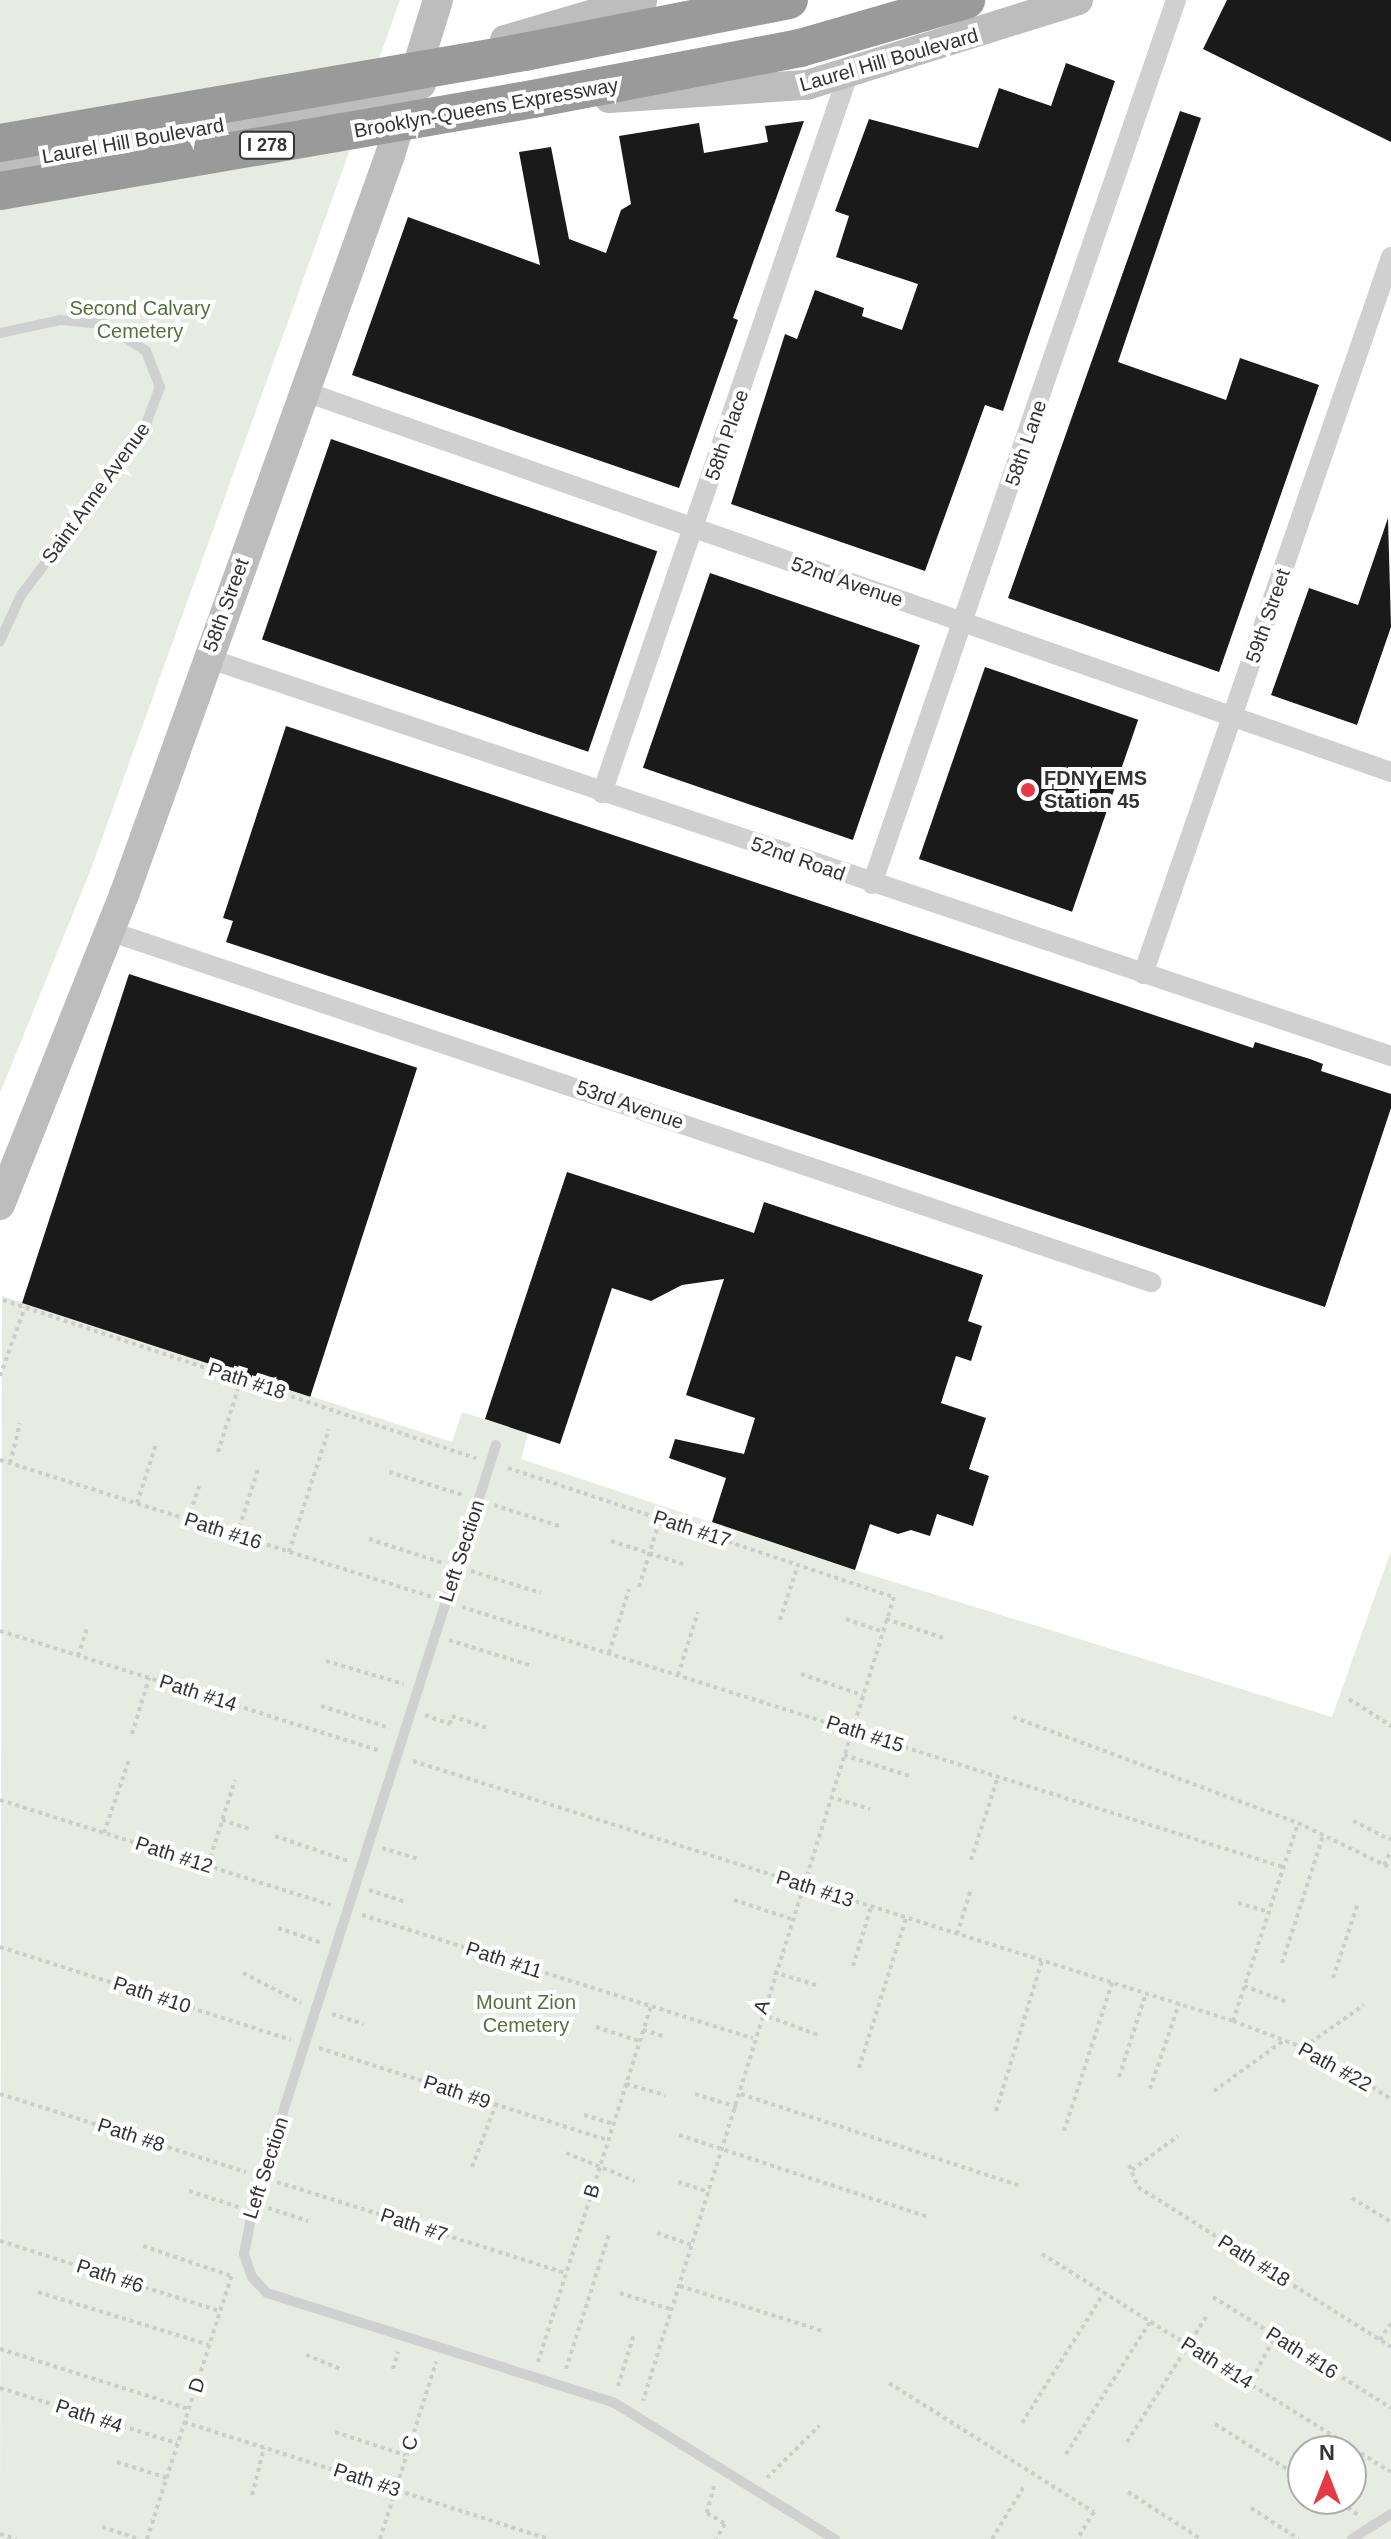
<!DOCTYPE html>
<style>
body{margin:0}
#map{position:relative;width:1391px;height:2539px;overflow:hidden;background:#fff;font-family:Helvetica,sans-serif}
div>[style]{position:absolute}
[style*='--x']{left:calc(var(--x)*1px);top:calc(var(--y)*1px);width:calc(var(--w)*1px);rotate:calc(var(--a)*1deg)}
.green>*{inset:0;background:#e6ecdf}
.building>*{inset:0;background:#1a1a1a;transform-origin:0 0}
.path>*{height:4px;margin-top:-2px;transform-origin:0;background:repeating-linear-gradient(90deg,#cdcdcd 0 4px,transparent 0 8px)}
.service>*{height:10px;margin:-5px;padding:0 5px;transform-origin:5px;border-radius:5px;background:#d0d0d0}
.minor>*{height:20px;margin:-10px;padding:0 10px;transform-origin:10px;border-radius:10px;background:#d0d0d0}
.secondary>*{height:30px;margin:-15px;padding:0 15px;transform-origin:15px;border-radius:15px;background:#bdbdbd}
.motorway>*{height:38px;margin:-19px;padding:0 19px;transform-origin:19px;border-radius:19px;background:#9a9a9a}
.motorway-bridge>*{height:38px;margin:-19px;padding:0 19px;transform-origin:19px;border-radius:19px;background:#9a9a9a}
.dots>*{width:22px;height:22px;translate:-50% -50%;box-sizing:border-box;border:4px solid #fff;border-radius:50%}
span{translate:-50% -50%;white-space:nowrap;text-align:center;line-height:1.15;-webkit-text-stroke:8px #fff;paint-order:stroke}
.shield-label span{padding:2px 6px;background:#fff;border:2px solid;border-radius:6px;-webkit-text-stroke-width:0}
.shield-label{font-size:18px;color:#333;font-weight:700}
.street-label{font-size:20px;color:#333}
.park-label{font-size:20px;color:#56703f}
.poi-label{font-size:20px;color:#333;font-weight:700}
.left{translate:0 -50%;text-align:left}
.north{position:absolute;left:1287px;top:2435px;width:80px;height:80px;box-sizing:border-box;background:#fff;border:2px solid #adadad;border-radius:50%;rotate:0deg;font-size:22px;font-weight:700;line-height:32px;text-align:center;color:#333}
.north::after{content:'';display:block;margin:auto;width:28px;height:36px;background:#e63946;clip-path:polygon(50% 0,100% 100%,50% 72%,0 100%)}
</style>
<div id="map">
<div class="green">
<i style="clip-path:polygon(0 0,400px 0,379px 59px,0 124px)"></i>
<i style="clip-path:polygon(353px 141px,91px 869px,0 1093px,0 203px)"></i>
<i style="clip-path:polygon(evenodd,2px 1296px,452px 1442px,462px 1412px,528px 1433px,521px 1459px,855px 1570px,1332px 1717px,1391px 1551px,1391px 2539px,0 2539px,2px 1296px,1303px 2451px,1351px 2451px,1351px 2499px,1303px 2499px,1303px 2451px)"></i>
</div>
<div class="building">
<i style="clip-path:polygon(1227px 0,1391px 0,1391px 142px,1203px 49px)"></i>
<i style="clip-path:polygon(1066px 63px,1115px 81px,1003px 411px,985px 405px,925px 571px,731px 504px,785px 334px,797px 339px,815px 290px,864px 308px,862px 316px,902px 330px,918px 284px,836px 257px,849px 216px,835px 211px,869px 119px,978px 148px,999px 88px,1051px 106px)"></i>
<i style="clip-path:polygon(1180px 111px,1201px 118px,1118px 362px,1226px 400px,1240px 358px,1319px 385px,1219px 672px,1008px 598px)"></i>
<i style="clip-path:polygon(804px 121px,733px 318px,738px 320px,679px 488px,352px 375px,408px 217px,540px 265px,519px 152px,551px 147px,569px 239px,606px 253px,621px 210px,631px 204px,619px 136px,699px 123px,704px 153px,768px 142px,765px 126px)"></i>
<i style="left:331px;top:439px;width:345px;height:212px;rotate:19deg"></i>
<i style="clip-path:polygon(1388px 518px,1391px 627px,1357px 725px,1271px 695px,1309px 588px,1358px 605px)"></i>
<i style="left:710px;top:573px;width:222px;height:206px;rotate:19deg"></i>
<i style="left:985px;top:667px;width:162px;height:203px;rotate:19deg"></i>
<i style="clip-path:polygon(286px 726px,1253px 1048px,1255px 1042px,1310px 1059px,1323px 1064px,1321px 1071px,1391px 1094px,1391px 1108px,1325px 1307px,226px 942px,233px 921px,223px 918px)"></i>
<i style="left:129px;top:974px;width:303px;height:346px;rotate:18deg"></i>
<i style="clip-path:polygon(567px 1172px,754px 1233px,764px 1202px,983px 1275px,968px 1321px,982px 1326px,971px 1361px,956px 1356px,941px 1403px,986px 1418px,969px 1469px,989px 1476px,973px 1526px,937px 1514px,930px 1536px,911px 1530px,898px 1534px,870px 1524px,855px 1570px,712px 1522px,726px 1478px,669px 1458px,675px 1439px,744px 1454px,755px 1418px,686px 1395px,724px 1279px,682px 1285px,651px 1301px,612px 1288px,560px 1444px,485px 1419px)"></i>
</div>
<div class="path">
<i style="--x:3;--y:1300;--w:499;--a:18.5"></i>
<i style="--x:0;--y:1376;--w:73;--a:-70.1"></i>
<i style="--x:218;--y:1452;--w:77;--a:-72.5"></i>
<i style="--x:0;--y:1460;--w:452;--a:17.6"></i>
<i style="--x:10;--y:1463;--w:41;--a:-76"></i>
<i style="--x:508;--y:1468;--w:407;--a:18.5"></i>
<i style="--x:894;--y:1597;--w:842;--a:107.34"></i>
<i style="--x:389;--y:1472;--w:77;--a:17.3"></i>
<i style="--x:137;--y:1503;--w:62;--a:-72.1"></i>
<i style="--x:494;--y:1505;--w:71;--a:17.9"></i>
<i style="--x:188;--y:1520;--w:36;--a:-72"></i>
<i style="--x:237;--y:1535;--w:69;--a:-72.3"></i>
<i style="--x:369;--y:1539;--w:78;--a:18"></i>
<i style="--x:611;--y:1541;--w:76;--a:17.7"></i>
<i style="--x:289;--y:1552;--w:129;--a:-72"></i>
<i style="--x:471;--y:1571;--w:73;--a:17.4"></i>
<i style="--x:639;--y:1587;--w:71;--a:-72.8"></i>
<i style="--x:462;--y:1607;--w:861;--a:17.57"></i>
<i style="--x:846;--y:1619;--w:37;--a:19"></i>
<i style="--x:886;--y:1619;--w:64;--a:18.2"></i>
<i style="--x:780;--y:1620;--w:58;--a:-71.9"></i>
<i style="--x:0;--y:1631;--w:399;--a:17.5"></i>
<i style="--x:449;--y:1640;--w:84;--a:17.4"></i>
<i style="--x:609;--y:1653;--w:67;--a:-72.6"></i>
<i style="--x:78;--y:1656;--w:29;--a:-72"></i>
<i style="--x:326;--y:1661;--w:81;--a:16.4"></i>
<i style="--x:801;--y:1674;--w:65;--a:19"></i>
<i style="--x:678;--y:1675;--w:66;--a:-72.4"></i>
<i style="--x:1349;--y:1699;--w:50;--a:32.7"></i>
<i style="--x:321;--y:1706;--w:72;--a:17.7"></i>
<i style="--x:425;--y:1715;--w:27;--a:20"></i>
<i style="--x:450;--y:1724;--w:8;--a:-76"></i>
<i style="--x:452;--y:1716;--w:40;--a:18.9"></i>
<i style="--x:1013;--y:1717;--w:304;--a:20.4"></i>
<i style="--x:1298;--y:1823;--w:103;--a:25.8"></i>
<i style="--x:132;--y:1734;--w:59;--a:-73.1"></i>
<i style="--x:844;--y:1755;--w:69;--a:17.7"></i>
<i style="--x:413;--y:1761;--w:860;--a:17.59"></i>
<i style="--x:1233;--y:2021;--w:91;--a:20.6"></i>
<i style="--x:1318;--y:2053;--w:86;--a:32.2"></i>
<i style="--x:830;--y:1797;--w:42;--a:16.7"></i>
<i style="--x:0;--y:1800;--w:347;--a:17.6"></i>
<i style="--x:222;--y:1820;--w:32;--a:18"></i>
<i style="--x:1353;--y:1821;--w:42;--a:26.6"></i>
<i style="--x:104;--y:1833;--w:80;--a:-71.1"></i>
<i style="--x:275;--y:1836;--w:77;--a:18.9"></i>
<i style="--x:382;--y:1848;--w:39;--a:17"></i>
<i style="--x:971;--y:1860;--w:87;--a:-72"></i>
<i style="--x:208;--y:1865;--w:89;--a:-72.4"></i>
<i style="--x:1384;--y:1865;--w:16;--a:-63"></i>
<i style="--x:369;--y:1890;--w:39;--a:18"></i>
<i style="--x:734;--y:1900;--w:60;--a:18.4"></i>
<i style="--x:1238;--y:1903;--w:32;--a:16"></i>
<i style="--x:362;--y:1915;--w:410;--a:17.5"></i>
<i style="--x:278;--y:1928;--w:46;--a:18.8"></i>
<i style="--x:957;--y:1934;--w:47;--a:-72.7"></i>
<i style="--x:0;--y:1947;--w:305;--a:17.7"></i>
<i style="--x:1282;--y:1963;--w:133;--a:-72.1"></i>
<i style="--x:853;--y:1966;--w:62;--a:-73"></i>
<i style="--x:774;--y:1972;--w:44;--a:17.2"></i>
<i style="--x:243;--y:1973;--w:65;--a:27.3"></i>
<i style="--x:1333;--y:1978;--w:79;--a:-71.6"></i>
<i style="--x:1244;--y:1986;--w:46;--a:20.4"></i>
<i style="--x:332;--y:2014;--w:33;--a:18"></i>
<i style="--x:761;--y:2014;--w:61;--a:20.2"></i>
<i style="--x:1233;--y:2021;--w:208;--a:-71.8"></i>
<i style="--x:596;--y:2027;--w:45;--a:18"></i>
<i style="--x:643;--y:2030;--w:21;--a:17"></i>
<i style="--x:1304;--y:2047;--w:73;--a:-35"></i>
<i style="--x:319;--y:2048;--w:303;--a:17.7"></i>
<i style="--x:859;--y:2068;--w:157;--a:-72.6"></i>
<i style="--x:1119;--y:2077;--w:88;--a:-72.2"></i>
<i style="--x:626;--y:2084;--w:41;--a:15.8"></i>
<i style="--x:1150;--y:2089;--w:90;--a:-71.2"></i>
<i style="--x:1214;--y:2091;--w:85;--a:-35.9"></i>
<i style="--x:0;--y:2094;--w:258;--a:17.6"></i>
<i style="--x:695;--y:2094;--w:44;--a:17.2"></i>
<i style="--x:741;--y:2094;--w:295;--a:18.2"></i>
<i style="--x:996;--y:2111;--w:157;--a:-73"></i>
<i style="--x:584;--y:2115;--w:30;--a:17"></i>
<i style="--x:1064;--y:2131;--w:156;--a:-72"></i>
<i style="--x:679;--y:2135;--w:262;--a:18.2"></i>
<i style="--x:566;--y:2153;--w:74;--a:22.1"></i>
<i style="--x:1129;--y:2165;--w:24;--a:68"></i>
<i style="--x:1138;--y:2187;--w:299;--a:32.3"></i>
<i style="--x:472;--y:2167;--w:67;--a:-69.1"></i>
<i style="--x:1132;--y:2170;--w:57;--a:-36.5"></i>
<i style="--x:277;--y:2182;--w:303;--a:17.5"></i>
<i style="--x:678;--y:2182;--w:33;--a:18"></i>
<i style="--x:189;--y:2191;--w:52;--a:18.1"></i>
<i style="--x:1352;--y:2198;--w:46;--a:31.6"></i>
<i style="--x:268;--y:2208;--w:42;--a:18"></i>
<i style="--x:657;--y:2233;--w:37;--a:19"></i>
<i style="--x:0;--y:2241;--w:231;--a:17.7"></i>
<i style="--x:143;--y:2246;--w:93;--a:18.8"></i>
<i style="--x:1042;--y:2254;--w:411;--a:32"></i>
<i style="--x:680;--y:2286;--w:150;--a:17.5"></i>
<i style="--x:38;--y:2292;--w:179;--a:17.2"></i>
<i style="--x:620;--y:2293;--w:56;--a:17.8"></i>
<i style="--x:1213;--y:2297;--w:210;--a:31.9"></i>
<i style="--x:1380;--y:2340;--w:20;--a:-57"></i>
<i style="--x:0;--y:2349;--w:198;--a:17.6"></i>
<i style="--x:306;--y:2355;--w:37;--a:22"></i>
<i style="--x:538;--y:2362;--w:374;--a:-72.4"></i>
<i style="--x:393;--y:2369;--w:18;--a:-74"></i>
<i style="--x:566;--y:2369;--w:142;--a:-72.3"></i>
<i style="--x:1256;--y:2372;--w:41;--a:-62.2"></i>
<i style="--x:889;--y:2383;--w:242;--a:32.2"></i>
<i style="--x:1094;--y:2512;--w:32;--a:122"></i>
<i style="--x:618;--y:2386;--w:54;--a:-72.9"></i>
<i style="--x:0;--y:2388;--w:185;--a:17.3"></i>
<i style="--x:184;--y:2422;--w:382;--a:17.8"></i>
<i style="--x:1022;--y:2423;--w:154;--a:-57.8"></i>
<i style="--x:1215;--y:2424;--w:104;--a:32"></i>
<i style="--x:335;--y:2432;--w:74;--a:18.2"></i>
<i style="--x:1127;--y:2442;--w:151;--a:-57.7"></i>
<i style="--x:1066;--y:2454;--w:156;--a:-57.5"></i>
<i style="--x:117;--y:2462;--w:52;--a:17.7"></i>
<i style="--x:767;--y:2478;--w:74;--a:-45"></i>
<i style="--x:714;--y:2486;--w:28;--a:105"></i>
<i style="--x:707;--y:2513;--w:21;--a:31"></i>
<i style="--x:725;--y:2524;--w:17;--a:121"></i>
<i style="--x:1128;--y:2492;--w:87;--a:32.8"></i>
<i style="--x:252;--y:2495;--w:49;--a:-75.7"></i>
<i style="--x:1334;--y:2499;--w:30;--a:33"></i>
<i style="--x:1251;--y:2508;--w:57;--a:32.9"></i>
<i style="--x:102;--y:2527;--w:39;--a:18"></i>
<i style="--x:0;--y:2534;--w:17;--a:17"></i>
<i style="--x:147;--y:2539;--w:278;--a:-72.2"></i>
<i style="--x:380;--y:2539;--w:186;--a:-72.4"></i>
<i style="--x:992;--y:2539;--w:60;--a:-58.7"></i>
</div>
<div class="service">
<i style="--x:0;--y:333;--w:61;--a:-12.2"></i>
<i style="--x:60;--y:320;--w:44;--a:5.2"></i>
<i style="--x:104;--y:324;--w:50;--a:32.7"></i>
<i style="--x:146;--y:351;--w:39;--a:69"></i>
<i style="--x:160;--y:387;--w:53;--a:110.8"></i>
<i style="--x:141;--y:437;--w:198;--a:127.2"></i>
<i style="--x:21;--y:595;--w:51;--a:114.5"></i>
<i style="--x:496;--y:1445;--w:796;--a:107.71"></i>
<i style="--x:254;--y:2203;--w:52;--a:101.1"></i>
<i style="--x:244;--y:2254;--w:24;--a:71"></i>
<i style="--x:252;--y:2277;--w:22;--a:47"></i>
<i style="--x:267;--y:2293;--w:363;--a:17.5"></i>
<i style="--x:613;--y:2402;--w:261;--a:31.7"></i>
<i style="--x:1352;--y:2539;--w:46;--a:-32.7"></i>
</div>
<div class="minor">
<i style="--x:303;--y:391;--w:1153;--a:19.3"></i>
<i style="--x:207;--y:658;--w:1249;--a:18.58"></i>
<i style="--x:602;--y:793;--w:759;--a:-71.09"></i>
<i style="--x:872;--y:884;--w:935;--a:-71.02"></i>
<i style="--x:109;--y:931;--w:1100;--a:18.62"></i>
<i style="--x:1143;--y:974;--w:759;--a:-70.92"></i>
</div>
<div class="secondary">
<i style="--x:505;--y:40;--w:143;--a:-16.3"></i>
<i style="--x:609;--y:98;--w:198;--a:-3.8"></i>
<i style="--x:807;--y:85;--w:284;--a:-17.4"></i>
<i style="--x:0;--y:164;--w:415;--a:-9.8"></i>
<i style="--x:409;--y:93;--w:15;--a:-37"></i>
<i style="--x:0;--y:1205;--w:334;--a:-68.2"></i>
<i style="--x:124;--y:895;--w:786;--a:-70.23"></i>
<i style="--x:390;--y:155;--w:162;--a:-72.8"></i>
</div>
<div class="motorway">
<i style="--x:524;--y:52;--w:270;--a:-11.1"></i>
<i style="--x:533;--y:99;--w:272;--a:-10.8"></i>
<i style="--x:800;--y:48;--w:173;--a:-16.1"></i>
</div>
<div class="motorway-bridge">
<i style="--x:0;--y:143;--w:532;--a:-9.85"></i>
<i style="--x:0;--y:191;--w:541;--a:-9.79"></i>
</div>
<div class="dots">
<i style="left:1028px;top:790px;background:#e63946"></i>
</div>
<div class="shield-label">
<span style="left:267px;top:145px">I 278</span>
</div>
<div class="street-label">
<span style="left:889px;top:60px;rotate:-16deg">Laurel Hill Boulevard</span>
<span style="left:486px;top:108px;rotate:-10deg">Brooklyn-Queens Expressway</span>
<span style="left:133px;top:141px;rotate:-10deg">Laurel Hill Boulevard</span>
<span style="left:727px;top:435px;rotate:-71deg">58th Place</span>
<span style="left:1026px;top:443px;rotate:-71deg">58th Lane</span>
<span style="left:96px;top:493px;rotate:-54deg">Saint Anne Avenue</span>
<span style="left:847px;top:582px;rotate:19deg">52nd Avenue</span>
<span style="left:226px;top:605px;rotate:-70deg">58th Street</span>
<span style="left:1268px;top:616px;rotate:-71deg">59th Street</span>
<span style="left:798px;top:859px;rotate:19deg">52nd Road</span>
<span style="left:630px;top:1105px;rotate:19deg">53rd Avenue</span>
<span style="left:247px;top:1381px;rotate:18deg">Path #18</span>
<span style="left:692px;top:1529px;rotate:18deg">Path #17</span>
<span style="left:223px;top:1531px;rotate:18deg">Path #16</span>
<span style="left:462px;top:1551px;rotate:-72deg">Left Section</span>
<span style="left:198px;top:1693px;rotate:18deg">Path #14</span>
<span style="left:865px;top:1734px;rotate:18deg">Path #15</span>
<span style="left:174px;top:1855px;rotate:18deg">Path #12</span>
<span style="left:815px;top:1889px;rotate:18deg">Path #13</span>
<span style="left:504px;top:1960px;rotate:18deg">Path #11</span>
<span style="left:152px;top:1995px;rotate:18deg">Path #10</span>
<span style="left:762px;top:2007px;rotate:-72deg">A</span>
<span style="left:1335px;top:2067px;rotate:29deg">Path #22</span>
<span style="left:457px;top:2092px;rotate:18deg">Path #9</span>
<span style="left:131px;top:2135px;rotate:18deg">Path #8</span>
<span style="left:266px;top:2168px;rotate:-72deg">Left Section</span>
<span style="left:592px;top:2191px;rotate:-73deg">B</span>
<span style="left:414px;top:2225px;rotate:18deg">Path #7</span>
<span style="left:1254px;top:2261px;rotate:32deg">Path #18</span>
<span style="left:110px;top:2276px;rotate:18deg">Path #6</span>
<span style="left:1302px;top:2353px;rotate:32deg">Path #16</span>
<span style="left:1217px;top:2363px;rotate:32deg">Path #14</span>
<span style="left:197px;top:2385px;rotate:-72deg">D</span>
<span style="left:89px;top:2416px;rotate:18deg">Path #4</span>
<span style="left:410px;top:2443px;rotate:-72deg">C</span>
<span style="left:367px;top:2480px;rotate:18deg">Path #3</span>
</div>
<div class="park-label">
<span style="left:140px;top:320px">Second Calvary<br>Cemetery</span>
<span style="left:526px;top:2014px">Mount Zion<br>Cemetery</span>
</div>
<div class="poi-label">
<span class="left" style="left:1044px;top:790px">FDNY EMS<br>Station 45</span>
</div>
<div class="north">N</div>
</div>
